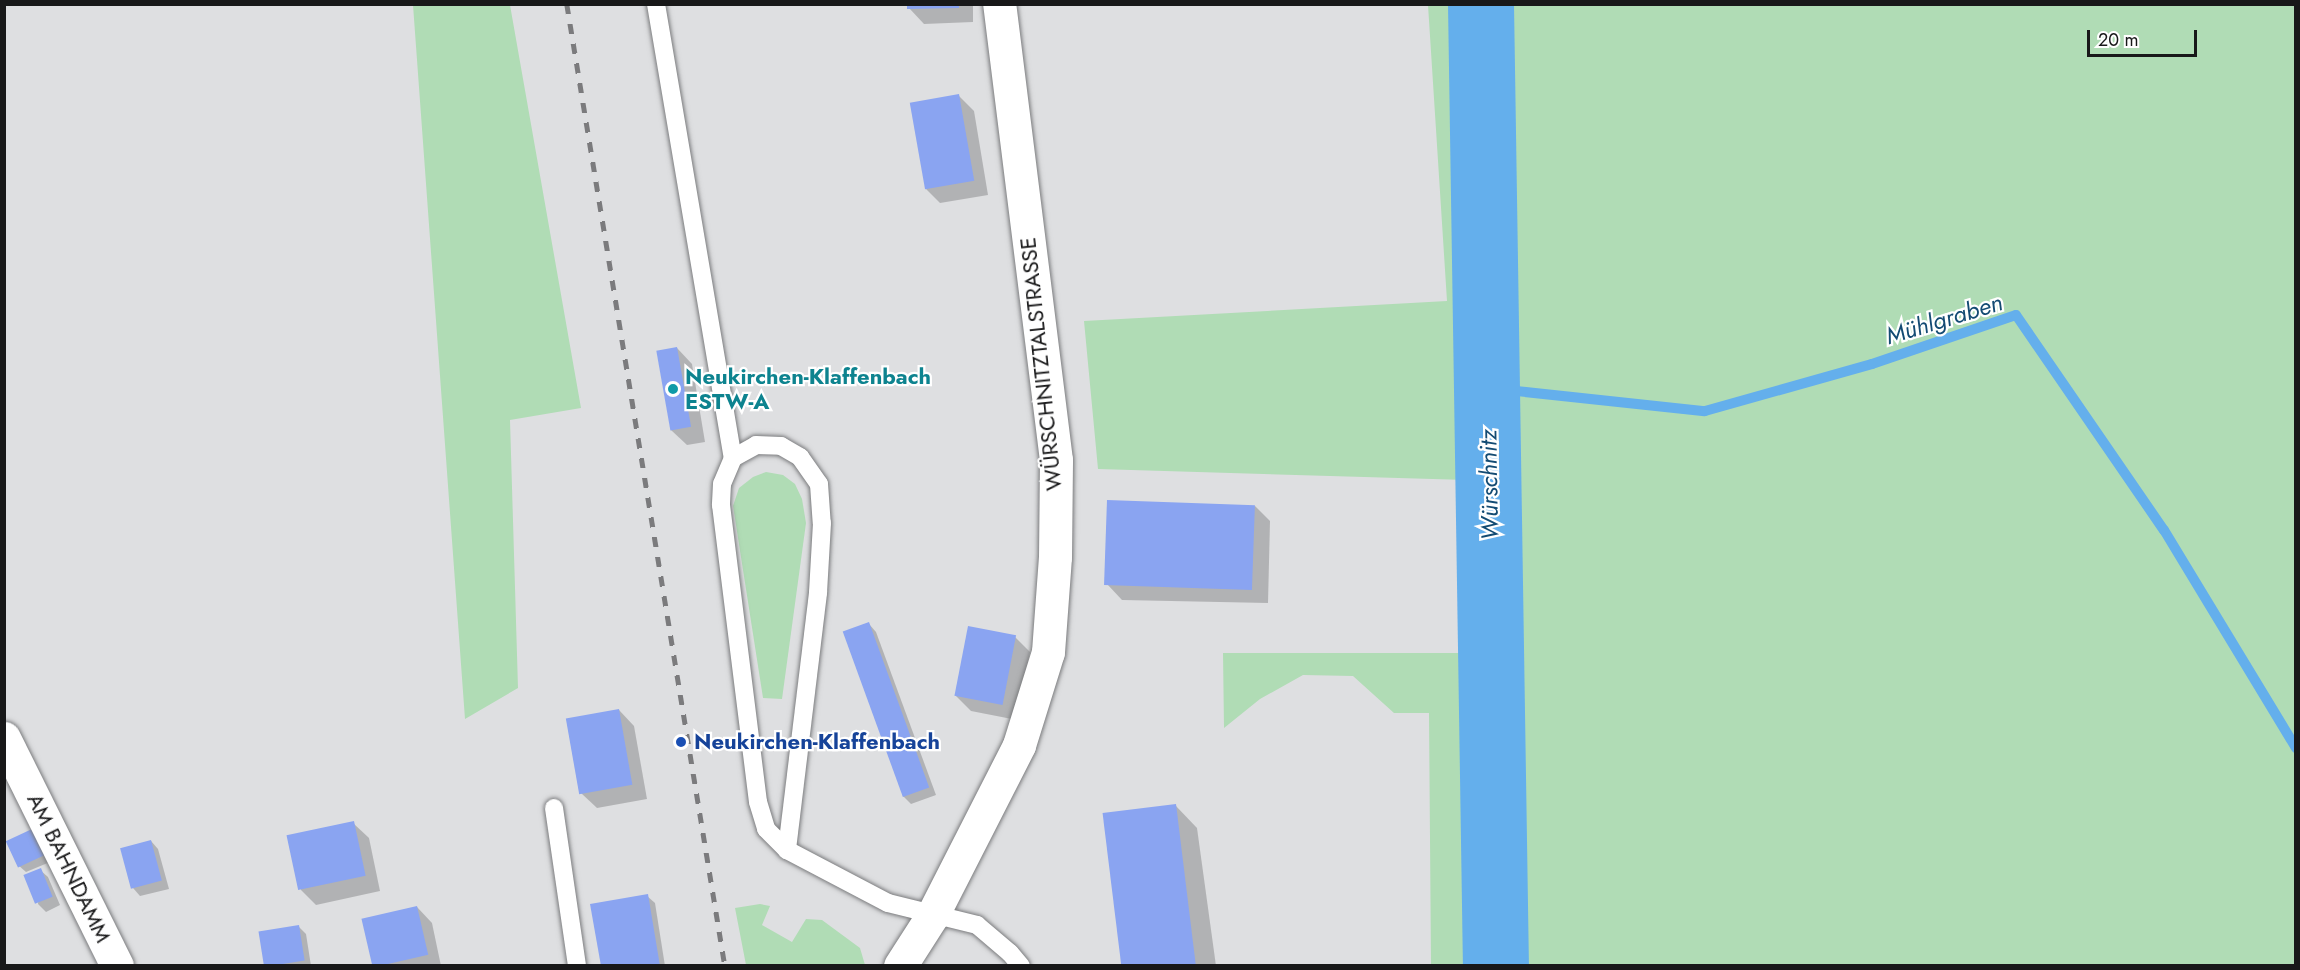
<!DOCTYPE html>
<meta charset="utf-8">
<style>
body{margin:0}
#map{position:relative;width:2300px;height:970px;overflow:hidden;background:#dedfe1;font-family:Jost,sans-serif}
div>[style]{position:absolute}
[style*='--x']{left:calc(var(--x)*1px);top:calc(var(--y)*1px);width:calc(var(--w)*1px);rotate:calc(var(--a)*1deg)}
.green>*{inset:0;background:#b0dcb5}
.shadow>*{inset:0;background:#0003}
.stream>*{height:10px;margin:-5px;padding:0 5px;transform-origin:5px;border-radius:5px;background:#64afec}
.river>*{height:66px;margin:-33px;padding:0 33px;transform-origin:33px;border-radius:33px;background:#64afec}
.building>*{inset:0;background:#8aa4f1;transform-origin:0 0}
.roads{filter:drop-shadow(0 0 2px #7b7c7e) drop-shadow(0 0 2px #7b7c7e)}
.service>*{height:18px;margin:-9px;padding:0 9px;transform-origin:9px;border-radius:9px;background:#fff}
.minor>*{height:33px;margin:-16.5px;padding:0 16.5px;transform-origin:16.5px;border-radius:16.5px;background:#fff}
.secondary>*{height:33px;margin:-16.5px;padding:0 16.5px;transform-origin:16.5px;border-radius:16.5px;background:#fff}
.rail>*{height:4.5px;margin-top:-2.25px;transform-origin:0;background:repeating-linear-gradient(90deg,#7b7b7d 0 10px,transparent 0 20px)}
.dots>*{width:16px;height:16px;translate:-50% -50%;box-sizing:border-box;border:3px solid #fff;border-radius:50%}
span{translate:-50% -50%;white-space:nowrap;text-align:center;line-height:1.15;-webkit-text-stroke:4.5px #fff;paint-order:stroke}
.street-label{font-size:22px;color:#181819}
.culture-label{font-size:22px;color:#0d838f;font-weight:700}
.left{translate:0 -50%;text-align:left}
.transit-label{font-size:22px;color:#164399;font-weight:700}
.water-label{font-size:24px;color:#134b73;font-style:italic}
.frame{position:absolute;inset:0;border:6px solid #181819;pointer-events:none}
.scale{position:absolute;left:2087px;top:30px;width:110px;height:27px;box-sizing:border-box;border:3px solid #181819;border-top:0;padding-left:8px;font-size:18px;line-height:21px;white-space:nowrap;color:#181819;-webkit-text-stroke:4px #fff;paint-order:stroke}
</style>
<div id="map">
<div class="green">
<i style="clip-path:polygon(413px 5px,510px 5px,581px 408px,510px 420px,518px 688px,465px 719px)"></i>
<i style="clip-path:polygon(1428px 5px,2295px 5px,2295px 965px,1431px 965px,1429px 713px,1394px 713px,1353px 676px,1303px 675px,1260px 699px,1224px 728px,1223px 653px,1471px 653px,1467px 480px,1098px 469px,1084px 321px,1447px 301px)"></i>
<i style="clip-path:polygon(766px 472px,783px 475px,795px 484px,802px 499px,806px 523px,782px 699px,763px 698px,733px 506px,739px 488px,753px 477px)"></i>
<i style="clip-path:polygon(760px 904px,770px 906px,762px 925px,792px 942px,806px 919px,822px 920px,860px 948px,865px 965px,746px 965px,735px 908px)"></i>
</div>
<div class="shadow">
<i style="clip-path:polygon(909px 4px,973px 4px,973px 22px,924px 24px,909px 8px)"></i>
<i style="clip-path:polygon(959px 96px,974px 111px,988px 195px,940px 203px,925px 188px)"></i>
<i style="clip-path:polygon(677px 348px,692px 364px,705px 442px,687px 445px,671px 430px)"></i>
<i style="clip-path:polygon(1255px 506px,1270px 521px,1268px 603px,1122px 600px,1107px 584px)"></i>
<i style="clip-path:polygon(869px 624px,876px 632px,936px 795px,911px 804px,903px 796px)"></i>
<i style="clip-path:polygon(1015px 637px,1030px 652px,1017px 720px,971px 711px,956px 696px)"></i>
<i style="clip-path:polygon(619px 710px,634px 726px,647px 799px,597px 808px,581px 793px)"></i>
<i style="clip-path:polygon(1175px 805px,1197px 828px,1216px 966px,1124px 966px)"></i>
<i style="clip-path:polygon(353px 823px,369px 838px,380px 891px,316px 905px,301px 890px,289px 837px)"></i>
<i style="clip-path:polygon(32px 831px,50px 862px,26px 872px,18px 865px)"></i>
<i style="clip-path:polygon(151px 841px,158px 849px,169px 889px,140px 896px,133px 888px)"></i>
<i style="clip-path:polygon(40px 870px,48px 877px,60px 905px,46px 912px,38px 904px)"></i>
<i style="clip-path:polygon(647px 896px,655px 903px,665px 966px,602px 966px)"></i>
<i style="clip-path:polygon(417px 907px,432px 923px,441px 966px,373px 966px)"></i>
<i style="clip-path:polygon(298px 926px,306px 934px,311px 966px,267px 966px)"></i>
</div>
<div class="stream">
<i style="--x:1488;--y:388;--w:218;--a:6.1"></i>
<i style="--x:1705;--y:411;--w:173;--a:-15.7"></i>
<i style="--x:1872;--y:364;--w:152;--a:-18.8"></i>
<i style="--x:2016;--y:315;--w:261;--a:55.5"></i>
<i style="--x:2164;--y:530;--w:255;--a:58.8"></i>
</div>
<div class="river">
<i style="--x:1481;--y:4;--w:962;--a:89.11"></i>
</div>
<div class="building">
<i style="clip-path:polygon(907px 4px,959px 4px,959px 8px,907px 9px)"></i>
<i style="left:959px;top:94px;width:88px;height:50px;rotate:80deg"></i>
<i style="left:677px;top:347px;width:81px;height:21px;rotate:80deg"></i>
<i style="left:1107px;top:500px;width:148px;height:85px;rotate:2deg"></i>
<i style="left:869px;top:622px;width:176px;height:28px;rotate:70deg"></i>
<i style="left:968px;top:626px;width:49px;height:71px;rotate:11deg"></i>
<i style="left:619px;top:709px;width:77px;height:54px;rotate:80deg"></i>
<i style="left:1176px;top:804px;width:163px;height:74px;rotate:83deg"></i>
<i style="left:354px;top:821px;width:56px;height:69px;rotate:78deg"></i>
<i style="left:32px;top:829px;width:29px;height:29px;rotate:65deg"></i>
<i style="left:151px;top:840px;width:42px;height:32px;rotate:75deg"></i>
<i style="left:41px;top:868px;width:31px;height:19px;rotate:68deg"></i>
<i style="clip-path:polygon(648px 894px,660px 966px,601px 966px,590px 904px)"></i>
<i style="left:417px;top:906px;width:50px;height:57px;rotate:77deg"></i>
<i style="left:299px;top:925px;width:36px;height:41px;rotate:81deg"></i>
</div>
<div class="roads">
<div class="service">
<i style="--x:656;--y:4;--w:460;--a:80.4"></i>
<i style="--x:733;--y:458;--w:28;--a:113"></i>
<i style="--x:722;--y:484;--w:21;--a:93"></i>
<i style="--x:721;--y:505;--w:299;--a:82.9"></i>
<i style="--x:758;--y:802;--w:28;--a:73"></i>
<i style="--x:766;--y:829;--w:30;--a:45"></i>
<i style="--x:787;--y:850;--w:114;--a:27.7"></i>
<i style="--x:888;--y:903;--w:92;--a:13.9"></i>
<i style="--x:977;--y:925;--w:43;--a:40.3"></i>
<i style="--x:1010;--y:953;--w:17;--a:50"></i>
<i style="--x:733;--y:458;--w:26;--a:-29"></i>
<i style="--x:756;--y:445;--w:25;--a:2"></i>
<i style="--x:781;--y:446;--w:22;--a:30"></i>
<i style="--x:800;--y:457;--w:33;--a:55"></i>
<i style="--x:819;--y:484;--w:39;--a:86"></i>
<i style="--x:822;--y:523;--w:70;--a:93.3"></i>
<i style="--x:818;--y:593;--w:259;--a:96.9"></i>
<i style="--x:554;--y:808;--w:160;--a:81.7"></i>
</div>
<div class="minor">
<i style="--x:4;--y:738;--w:254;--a:63.6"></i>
</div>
<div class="secondary">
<i style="--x:900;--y:966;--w:59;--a:-57.4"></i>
<i style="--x:932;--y:916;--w:192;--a:-63"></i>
<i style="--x:1019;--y:745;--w:97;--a:-72.7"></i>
<i style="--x:1048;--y:652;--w:95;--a:-85.8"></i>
<i style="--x:1055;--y:557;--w:97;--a:-89.4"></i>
<i style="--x:1056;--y:460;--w:460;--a:-97.1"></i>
</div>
</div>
<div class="rail">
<i style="--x:567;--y:4;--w:975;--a:80.67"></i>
</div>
<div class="dots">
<i style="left:673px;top:389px;background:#0f9aa8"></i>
<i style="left:681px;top:742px;background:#1a4fb4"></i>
</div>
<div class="street-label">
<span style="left:1041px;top:364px;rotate:-96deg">WÜRSCHNITZTALSTRASSE</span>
<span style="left:69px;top:868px;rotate:64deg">AM BAHNDAMM</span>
</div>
<div class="culture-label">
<span class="left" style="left:685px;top:389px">Neukirchen-Klaffenbach<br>ESTW-A</span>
</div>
<div class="transit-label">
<span class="left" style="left:694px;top:742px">Neukirchen-Klaffenbach</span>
</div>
<div class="water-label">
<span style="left:1944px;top:319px;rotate:-17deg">Mühlgraben</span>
<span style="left:1489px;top:485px;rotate:-91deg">Würschnitz</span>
</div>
<div class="frame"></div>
<div class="scale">20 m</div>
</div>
